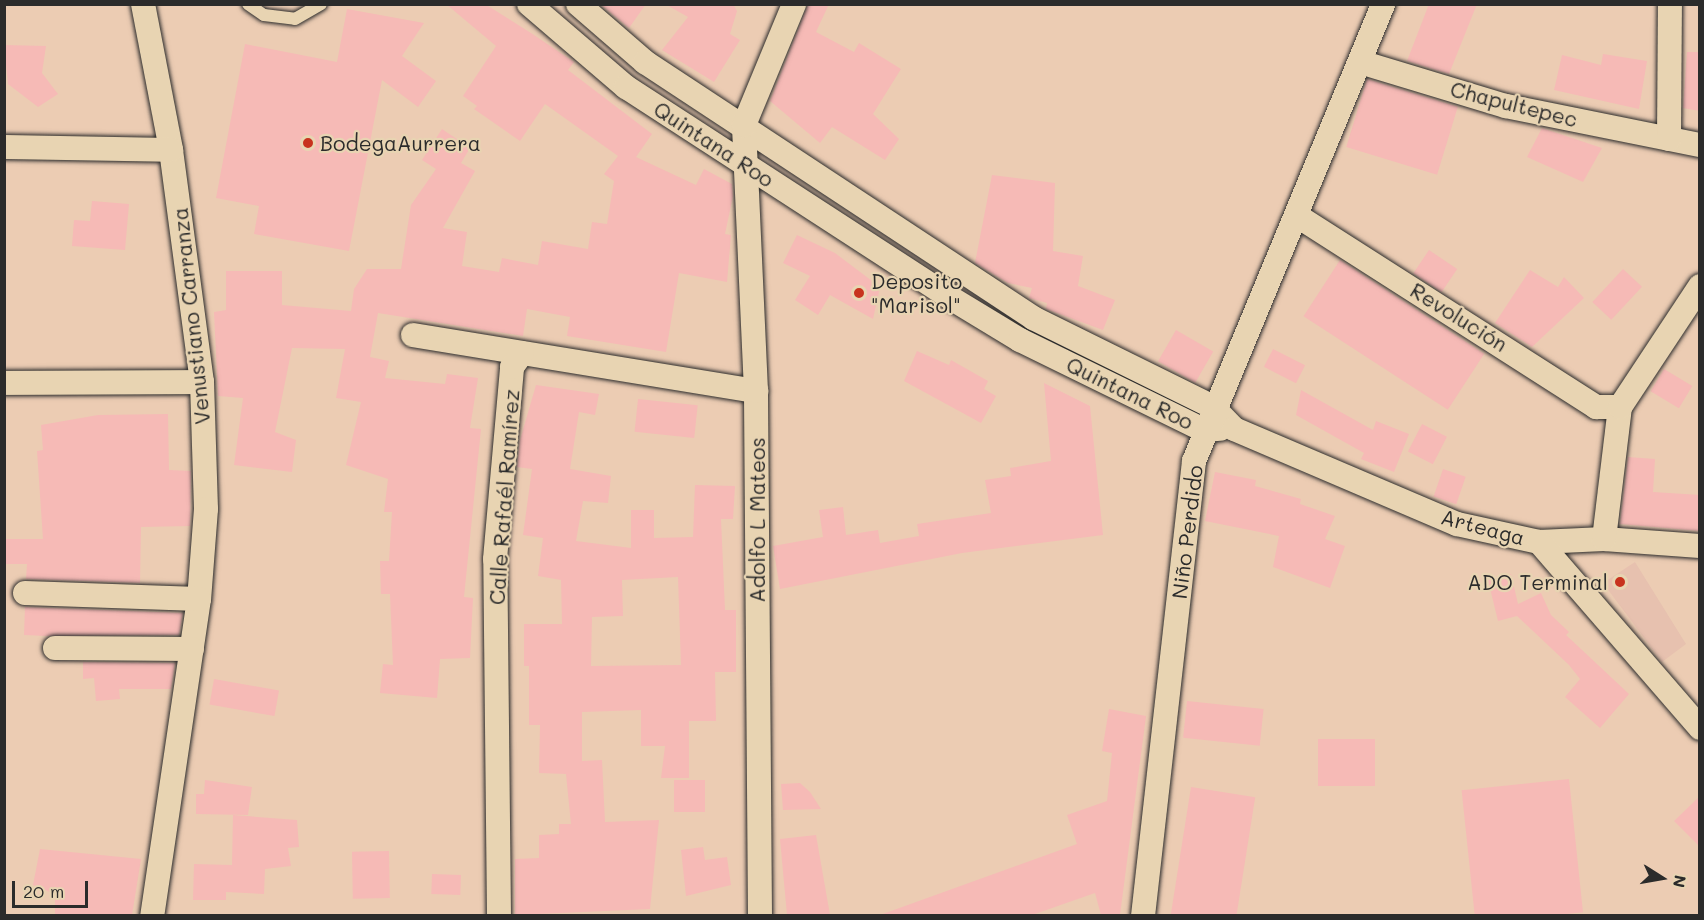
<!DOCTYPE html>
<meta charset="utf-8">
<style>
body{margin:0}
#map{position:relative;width:1704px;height:920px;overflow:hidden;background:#ecccb3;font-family:Mali,sans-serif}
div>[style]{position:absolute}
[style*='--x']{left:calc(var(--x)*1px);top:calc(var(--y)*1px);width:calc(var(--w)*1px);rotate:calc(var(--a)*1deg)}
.built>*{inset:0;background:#e7c1af}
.building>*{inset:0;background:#f6bab6;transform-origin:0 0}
.roads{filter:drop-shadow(0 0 2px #2b2b2b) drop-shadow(0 0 2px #2b2b2b)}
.lane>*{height:12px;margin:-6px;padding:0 6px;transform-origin:6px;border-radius:6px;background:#e8d4b2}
.street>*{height:24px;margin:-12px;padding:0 12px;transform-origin:12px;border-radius:12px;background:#e8d4b2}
.dots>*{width:16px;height:16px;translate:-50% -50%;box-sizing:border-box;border:3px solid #e8d4b2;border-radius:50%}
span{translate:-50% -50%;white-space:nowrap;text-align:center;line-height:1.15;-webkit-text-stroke:4.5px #e8d4b2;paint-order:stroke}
.street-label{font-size:21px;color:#2b2b2b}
.poi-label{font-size:21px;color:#2b2b2b}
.left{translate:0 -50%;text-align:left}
.right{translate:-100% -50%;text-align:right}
.frame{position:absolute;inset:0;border:6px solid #2b2b2b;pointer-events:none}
.north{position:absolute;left:1632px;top:848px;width:60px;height:60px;-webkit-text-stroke:4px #e8d4b2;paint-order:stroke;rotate:101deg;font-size:16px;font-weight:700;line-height:24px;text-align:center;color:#2b2b2b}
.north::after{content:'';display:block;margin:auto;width:21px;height:27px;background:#2b2b2b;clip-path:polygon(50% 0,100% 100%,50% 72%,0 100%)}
.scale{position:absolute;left:12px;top:881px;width:76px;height:27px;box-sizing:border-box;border:3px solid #2b2b2b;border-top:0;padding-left:8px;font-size:18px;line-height:21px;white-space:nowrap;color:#2b2b2b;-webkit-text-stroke:4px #e8d4b2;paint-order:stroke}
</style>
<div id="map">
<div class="built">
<i style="clip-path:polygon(1635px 562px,1686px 644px,1662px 662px,1603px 583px)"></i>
</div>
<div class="building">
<i style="clip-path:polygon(446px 4px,485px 4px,531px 33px,574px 62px,568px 70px,652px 134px,636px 157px,696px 185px,704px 169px,732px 184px,733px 196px,725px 234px,731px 235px,727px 282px,679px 273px,666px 352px,567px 336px,570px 317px,527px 309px,523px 336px,378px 313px,370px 357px,389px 361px,385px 378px,445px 384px,447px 374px,478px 378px,470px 428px,481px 429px,464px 597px,473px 598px,470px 658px,440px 659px,437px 698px,380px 693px,383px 664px,393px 665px,390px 594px,381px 594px,380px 561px,389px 561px,392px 512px,384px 512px,388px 479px,346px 465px,361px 402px,336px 398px,345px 349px,292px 348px,275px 432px,296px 440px,292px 472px,234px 465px,243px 398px,218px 396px,214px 312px,226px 310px,226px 271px,282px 271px,282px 305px,351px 311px,354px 289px,367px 269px,401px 269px,411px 205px,436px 169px,422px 160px,442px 129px,470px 148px,461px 163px,475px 171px,443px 228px,467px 232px,462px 266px,499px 272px,502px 258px,538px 265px,542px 241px,588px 249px,592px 222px,607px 224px,614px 181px,604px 174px,618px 156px,545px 104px,520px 141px,474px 109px,477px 106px,463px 96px,496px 46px)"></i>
<i style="clip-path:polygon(600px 4px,646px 4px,629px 28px)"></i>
<i style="clip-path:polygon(665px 4px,733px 4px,737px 11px,730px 34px,740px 40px,714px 82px,662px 50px,688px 17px)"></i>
<i style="clip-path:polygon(808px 4px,829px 4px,816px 32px,854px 52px,859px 43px,901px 69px,873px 114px,899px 139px,885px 160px,832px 127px,820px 143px,770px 101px)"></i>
<i style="clip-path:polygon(1429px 4px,1477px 4px,1449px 74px,1407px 61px)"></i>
<i style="clip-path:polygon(347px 9px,424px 23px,402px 56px,436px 81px,418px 107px,382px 80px,349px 251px,254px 234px,259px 206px,216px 198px,245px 44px,337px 62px)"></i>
<i style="clip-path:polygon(4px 45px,46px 46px,42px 73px,58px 94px,38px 107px,8px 84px)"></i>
<i style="clip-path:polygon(1687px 52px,1700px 52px,1700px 111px,1683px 108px)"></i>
<i style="clip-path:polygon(1603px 54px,1647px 61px,1639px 109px,1554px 90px,1562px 55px,1601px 65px)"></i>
<i style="left:1367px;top:79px;width:95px;height:71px;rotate:17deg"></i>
<i style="clip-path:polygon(1542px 128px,1602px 148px,1583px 182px,1527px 157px)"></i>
<i style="clip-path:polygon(992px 175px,1055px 183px,1053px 251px,1083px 256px,1078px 286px,1115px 300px,1103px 330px,1046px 309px,1047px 303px,1029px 298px,1032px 288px,1008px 283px,975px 263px)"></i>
<i style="clip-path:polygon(92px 201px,129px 204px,125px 250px,72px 246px,74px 220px,90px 221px)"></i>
<i style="clip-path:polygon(797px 235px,835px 253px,880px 287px,873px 319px,830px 295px,818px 315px,795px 300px,810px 276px,783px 263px)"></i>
<i style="left:1429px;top:250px;width:34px;height:28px;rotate:34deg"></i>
<i style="left:1340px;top:260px;width:172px;height:67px;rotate:33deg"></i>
<i style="left:1623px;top:269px;width:26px;height:45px;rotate:43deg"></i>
<i style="clip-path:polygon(1530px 270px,1558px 287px,1564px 277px,1584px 298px,1532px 347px,1495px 323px)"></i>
<i style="left:1176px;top:330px;width:43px;height:36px;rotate:30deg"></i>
<i style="left:1273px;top:349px;width:36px;height:20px;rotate:27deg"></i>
<i style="clip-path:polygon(917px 351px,949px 365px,951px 360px,988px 381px,984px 389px,996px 396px,981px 423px,904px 381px)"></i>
<i style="left:1664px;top:369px;width:33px;height:26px;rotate:31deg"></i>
<i style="clip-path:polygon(1044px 383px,1090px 406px,1103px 535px,962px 553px,780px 589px,773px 546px,823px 537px,819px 510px,843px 507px,846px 535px,878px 530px,880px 543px,919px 536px,917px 524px,991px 513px,985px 480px,1011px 476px,1010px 468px,1051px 461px)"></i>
<i style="clip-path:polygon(evenodd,536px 385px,599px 394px,595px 415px,579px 412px,570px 469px,611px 476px,608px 503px,583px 501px,576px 541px,631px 548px,631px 510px,654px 510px,654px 538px,693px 537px,695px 485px,735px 486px,733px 519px,721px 519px,725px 610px,736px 610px,736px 672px,715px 672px,716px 721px,689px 721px,689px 778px,661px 778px,665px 746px,641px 746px,641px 710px,582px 712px,582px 761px,602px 760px,605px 822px,659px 820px,650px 909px,515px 915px,515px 859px,539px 858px,539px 835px,559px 834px,559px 824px,571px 824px,566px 774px,539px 773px,540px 725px,529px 725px,529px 666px,524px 666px,524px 624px,562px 624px,561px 580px,538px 576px,543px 538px,523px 535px,532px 469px,517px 467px,520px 440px,536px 385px,678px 577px,681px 665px,591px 666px,592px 617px,623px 616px,622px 580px,678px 577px)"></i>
<i style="clip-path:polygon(1301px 390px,1373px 430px,1376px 421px,1409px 434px,1394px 472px,1361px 459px,1364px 453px,1296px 415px)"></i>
<i style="left:638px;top:399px;width:60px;height:33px;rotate:6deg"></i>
<i style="clip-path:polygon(168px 414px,169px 470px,191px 471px,190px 526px,141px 527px,140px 583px,26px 579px,27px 564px,4px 564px,4px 539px,43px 539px,37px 451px,43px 450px,41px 425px,98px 415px)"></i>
<i style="left:1422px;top:424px;width:28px;height:31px;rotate:27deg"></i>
<i style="clip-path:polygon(1628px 457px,1655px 459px,1653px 492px,1700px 495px,1700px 531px,1620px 524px)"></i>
<i style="left:1443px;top:469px;width:24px;height:29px;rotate:19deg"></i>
<i style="clip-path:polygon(1215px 472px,1256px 480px,1255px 486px,1301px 499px,1300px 504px,1335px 516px,1325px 539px,1345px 546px,1330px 588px,1273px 567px,1279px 536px,1205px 521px)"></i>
<i style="clip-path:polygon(1511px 574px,1518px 604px,1541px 593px,1551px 615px,1569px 632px,1566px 635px,1629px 694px,1600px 728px,1565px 697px,1580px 679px,1569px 665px,1517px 616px,1498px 621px,1488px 580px)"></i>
<i style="clip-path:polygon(25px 607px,183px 613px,179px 635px,47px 636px,24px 635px)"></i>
<i style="clip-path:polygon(83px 662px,175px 663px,171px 689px,119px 689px,120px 699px,96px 701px,94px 678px,83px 679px)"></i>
<i style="left:214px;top:679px;width:66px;height:26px;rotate:10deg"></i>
<i style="left:1187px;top:701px;width:77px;height:37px;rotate:6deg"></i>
<i style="clip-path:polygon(1109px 709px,1146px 716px,1120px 915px,1101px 915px,1095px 893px,1032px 915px,880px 915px,1077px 844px,1067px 815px,1107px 801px,1112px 753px,1102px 751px)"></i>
<i style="left:1318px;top:739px;width:57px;height:47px"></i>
<i style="left:1569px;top:779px;width:134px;height:108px;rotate:84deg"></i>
<i style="clip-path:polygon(205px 780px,252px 787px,248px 815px,196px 814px,196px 794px,204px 794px)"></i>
<i style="left:674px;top:780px;width:31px;height:32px"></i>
<i style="clip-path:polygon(800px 783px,810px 792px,821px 809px,783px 810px,781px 784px)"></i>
<i style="left:1191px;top:787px;width:65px;height:129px;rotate:9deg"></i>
<i style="clip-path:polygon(1700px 796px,1700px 847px,1674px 821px)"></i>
<i style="clip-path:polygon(233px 815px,297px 820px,299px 847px,288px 848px,291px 866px,265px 869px,264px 894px,226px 892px,226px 900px,193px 900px,194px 864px,232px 865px)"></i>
<i style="clip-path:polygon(816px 835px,830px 915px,787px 915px,780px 839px)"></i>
<i style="clip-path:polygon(703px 847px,705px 860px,727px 857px,731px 885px,686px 896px,681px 850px)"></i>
<i style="clip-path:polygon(40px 849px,141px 859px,132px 915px,55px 915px,55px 894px,33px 885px)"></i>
<i style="left:389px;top:851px;width:47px;height:37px;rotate:89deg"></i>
<i style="left:432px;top:874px;width:29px;height:20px;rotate:2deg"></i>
</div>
<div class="roads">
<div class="lane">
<i style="--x:248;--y:4;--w:19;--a:35"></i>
<i style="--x:264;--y:15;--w:31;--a:7"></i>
<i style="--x:295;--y:19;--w:30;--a:-30"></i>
</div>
<div class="street">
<i style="--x:143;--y:4;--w:149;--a:79.1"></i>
<i style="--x:171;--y:150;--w:234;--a:82.4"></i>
<i style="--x:202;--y:382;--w:127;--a:88.2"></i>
<i style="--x:206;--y:509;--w:90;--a:94.4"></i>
<i style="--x:199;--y:599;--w:320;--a:98.4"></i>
<i style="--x:529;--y:4;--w:128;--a:40.6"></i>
<i style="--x:626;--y:87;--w:385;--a:33"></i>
<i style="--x:949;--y:297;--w:83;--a:31.2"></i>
<i style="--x:1020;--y:340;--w:205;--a:26.1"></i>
<i style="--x:1204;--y:430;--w:16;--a:-4"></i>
<i style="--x:578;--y:4;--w:89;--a:40.9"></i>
<i style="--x:645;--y:62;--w:465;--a:33.4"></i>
<i style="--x:1033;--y:318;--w:201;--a:26.3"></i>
<i style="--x:1213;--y:407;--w:30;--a:46"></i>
<i style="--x:1234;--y:429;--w:242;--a:23.1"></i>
<i style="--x:1457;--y:524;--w:84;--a:12.4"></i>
<i style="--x:1539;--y:542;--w:65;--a:-2.6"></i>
<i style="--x:1604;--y:539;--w:96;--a:4.2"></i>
<i style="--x:1360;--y:62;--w:152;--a:16.8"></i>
<i style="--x:1506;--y:106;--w:198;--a:11.4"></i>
<i style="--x:1669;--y:139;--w:135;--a:-89.6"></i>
<i style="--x:4;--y:147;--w:167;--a:1"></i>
<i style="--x:1299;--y:217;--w:353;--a:32.6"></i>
<i style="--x:1596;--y:407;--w:24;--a:0"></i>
<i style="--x:413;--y:335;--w:348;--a:9.3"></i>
<i style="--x:4;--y:383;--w:198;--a:-0.3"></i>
<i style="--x:1604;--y:539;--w:133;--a:-83.1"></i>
<i style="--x:1620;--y:407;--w:145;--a:-56.5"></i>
<i style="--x:1539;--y:542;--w:246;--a:49.1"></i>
<i style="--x:25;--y:593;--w:174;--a:2"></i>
<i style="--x:55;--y:648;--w:137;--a:0.4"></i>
<i style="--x:499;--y:916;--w:357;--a:-90.6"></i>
<i style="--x:495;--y:559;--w:193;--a:-84.9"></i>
<i style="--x:512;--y:367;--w:17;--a:-54"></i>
<i style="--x:760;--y:916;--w:525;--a:-90.44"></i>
<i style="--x:756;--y:391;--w:266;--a:-92.6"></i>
<i style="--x:744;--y:125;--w:131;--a:-67.5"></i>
<i style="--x:1143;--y:916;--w:458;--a:-83.6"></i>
<i style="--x:1194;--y:461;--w:495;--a:-67.5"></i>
</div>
</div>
<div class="dots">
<i style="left:308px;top:143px;background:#c8321e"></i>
<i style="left:859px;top:293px;background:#c8321e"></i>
<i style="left:1620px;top:582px;background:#c8321e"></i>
</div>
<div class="street-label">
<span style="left:1514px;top:104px;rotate:14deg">Chapultepec</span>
<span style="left:714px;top:144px;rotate:33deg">Quintana Roo</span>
<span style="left:191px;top:316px;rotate:-96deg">Venustiano Carranza</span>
<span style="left:1459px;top:317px;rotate:32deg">Revolución</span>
<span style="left:1130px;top:393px;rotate:26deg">Quintana Roo</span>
<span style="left:504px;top:497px;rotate:-86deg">Calle Rafaél Ramírez</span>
<span style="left:757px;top:520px;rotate:-90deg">Adolfo L Mateos</span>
<span style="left:1483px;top:527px;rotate:15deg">Arteaga</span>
<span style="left:1187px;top:532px;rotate:-83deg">Niño Perdido</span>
</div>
<div class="poi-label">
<span class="left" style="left:320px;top:143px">BodegaAurrera</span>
<span class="left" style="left:871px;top:293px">Deposito<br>"Marisol"</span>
<span class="right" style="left:1608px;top:582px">ADO Terminal</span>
</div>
<div class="frame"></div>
<div class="north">N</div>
<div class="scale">20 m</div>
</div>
